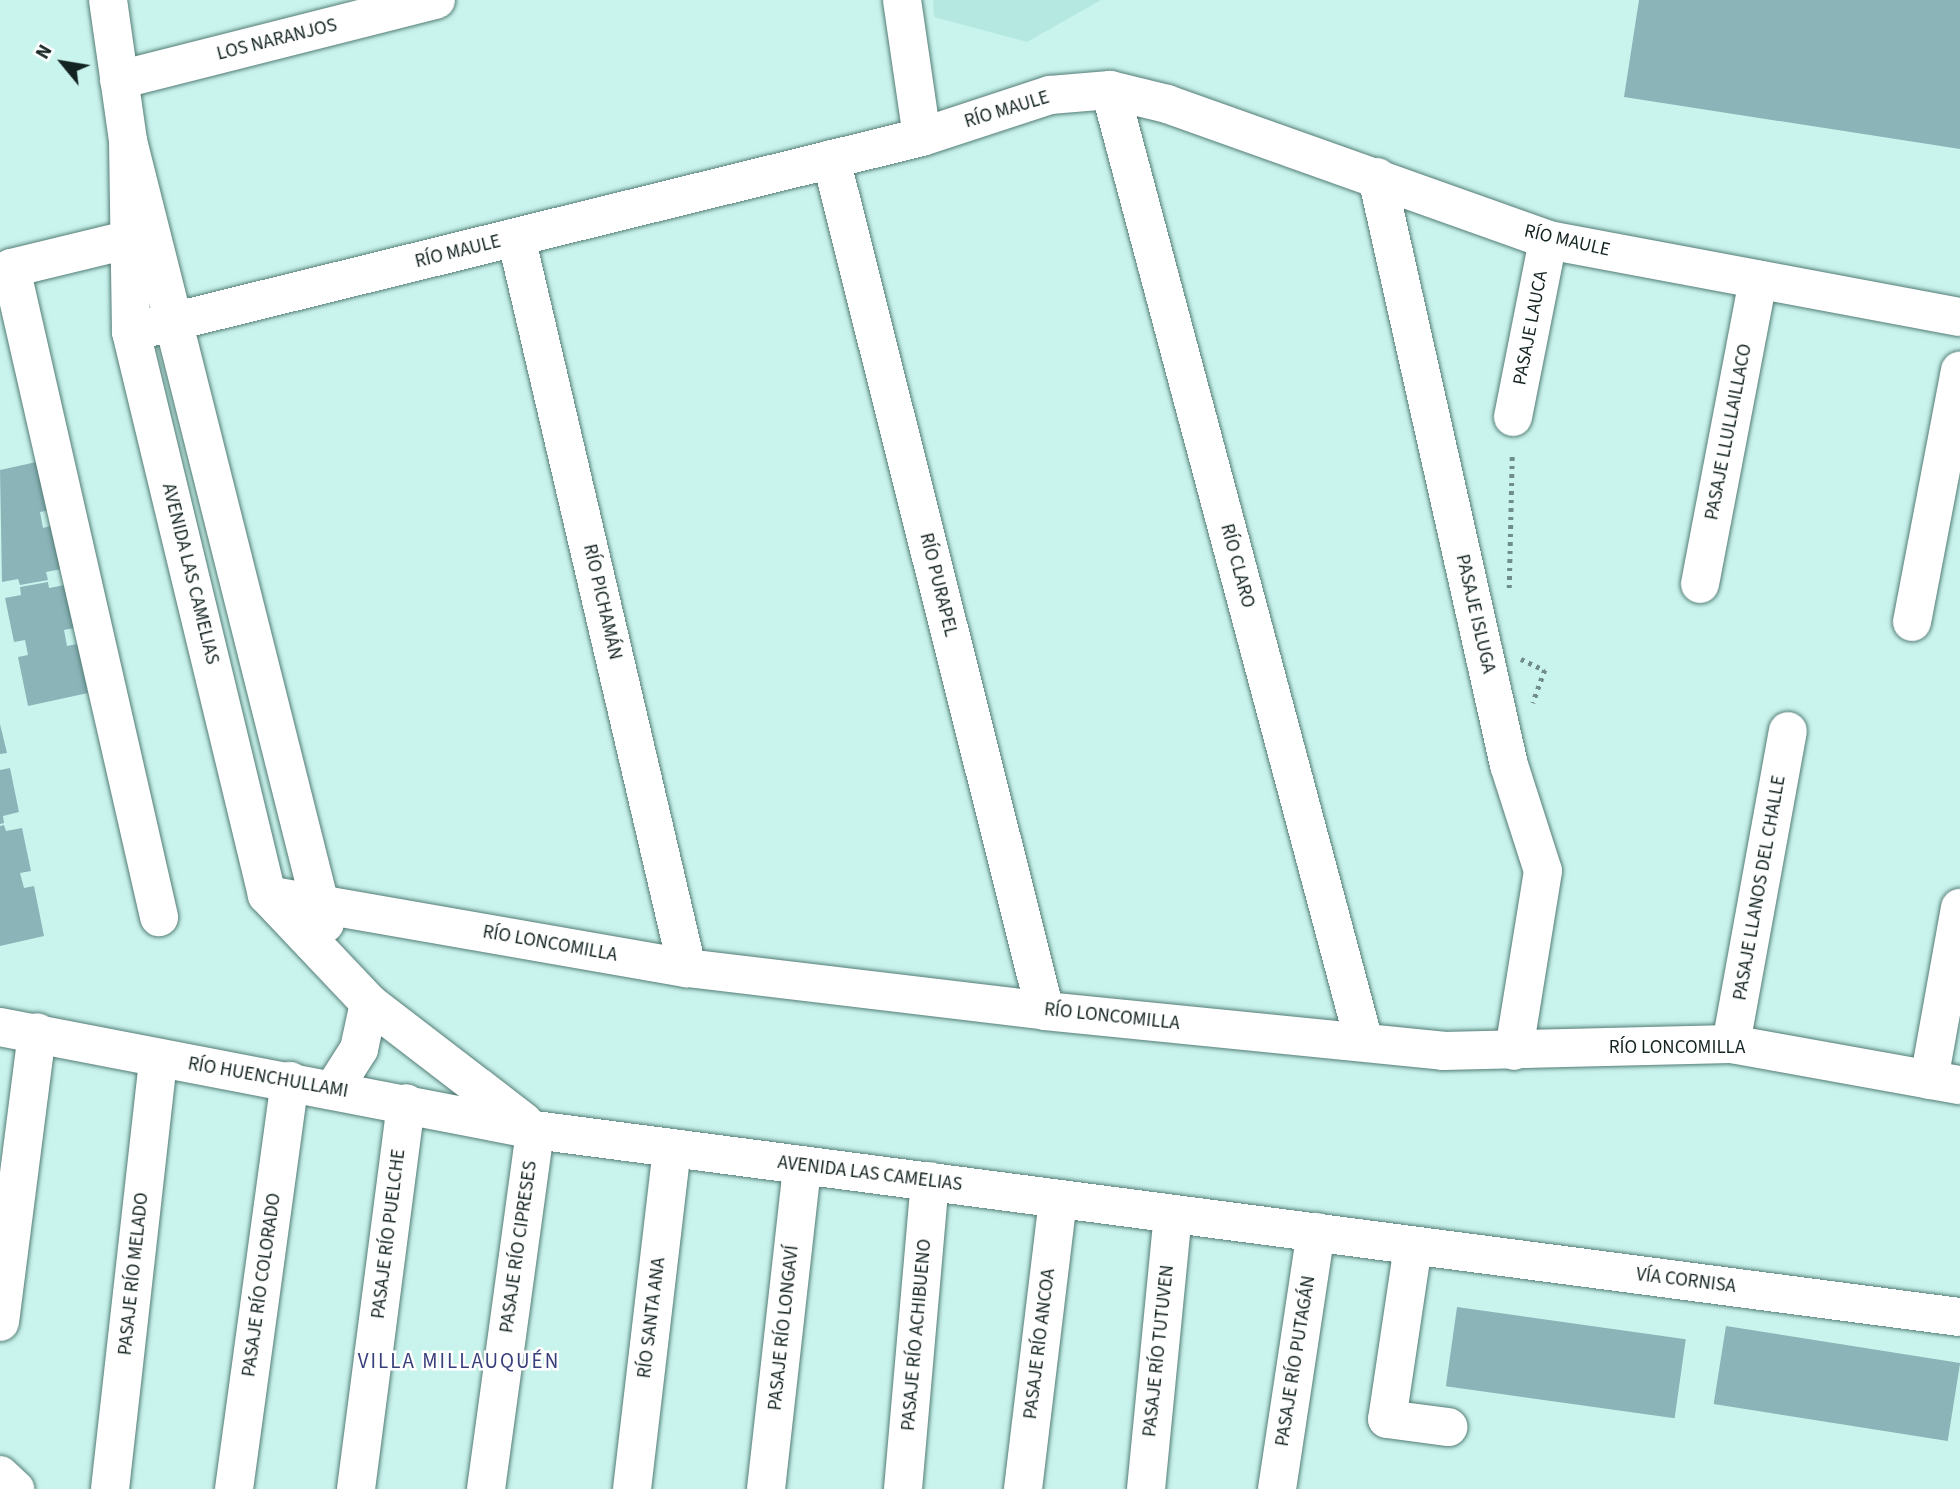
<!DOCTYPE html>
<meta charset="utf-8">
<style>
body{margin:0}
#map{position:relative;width:1960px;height:1489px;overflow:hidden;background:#c9f4ed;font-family:"Source Sans 3",sans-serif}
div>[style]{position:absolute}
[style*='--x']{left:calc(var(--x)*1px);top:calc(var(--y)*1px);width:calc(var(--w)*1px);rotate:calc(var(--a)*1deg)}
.built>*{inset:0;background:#b4e8e0}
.building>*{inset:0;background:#8ab4b8;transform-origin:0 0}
.path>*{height:4.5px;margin-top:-2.25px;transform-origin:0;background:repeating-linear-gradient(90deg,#708e89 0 3.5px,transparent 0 8.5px)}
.roads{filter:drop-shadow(0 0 2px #547c76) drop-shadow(0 0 2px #547c76)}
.minor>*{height:38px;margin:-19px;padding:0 19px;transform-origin:19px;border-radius:19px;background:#fff}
span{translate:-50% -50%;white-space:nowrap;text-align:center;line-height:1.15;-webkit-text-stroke:5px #fff;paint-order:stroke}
.street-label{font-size:19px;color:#132321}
.neighbourhood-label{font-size:21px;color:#383f7b;letter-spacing:2px}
.north{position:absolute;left:28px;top:28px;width:70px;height:70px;-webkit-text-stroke:5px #fff;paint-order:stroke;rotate:300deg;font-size:19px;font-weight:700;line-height:28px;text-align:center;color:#132321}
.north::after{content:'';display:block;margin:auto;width:24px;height:32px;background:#132321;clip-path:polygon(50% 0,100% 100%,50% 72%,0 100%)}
</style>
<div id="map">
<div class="built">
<i style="clip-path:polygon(933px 0,1101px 0,1027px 42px,934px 17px)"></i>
</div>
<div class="building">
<i style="clip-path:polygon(1639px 0,1960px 0,1960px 149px,1624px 97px)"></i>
<i style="clip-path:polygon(41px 461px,50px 510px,40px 512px,43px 528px,54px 525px,62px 569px,46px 572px,48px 580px,20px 585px,18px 579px,2px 582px,0 470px)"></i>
<i style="clip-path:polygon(48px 582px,49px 588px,65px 585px,74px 628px,64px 630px,67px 646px,77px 644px,88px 693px,28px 706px,18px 657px,28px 655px,25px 640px,14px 642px,5px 598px,21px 595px,20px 587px)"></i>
<i style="clip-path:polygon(0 724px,7px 753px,0 754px)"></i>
<i style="clip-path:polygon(10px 768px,19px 812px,3px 816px,4px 823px,0 824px,0 770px)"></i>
<i style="clip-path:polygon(4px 825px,6px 831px,22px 828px,31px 871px,20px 873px,24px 888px,34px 886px,44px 936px,0 946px,0 826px)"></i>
<i style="left:1457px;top:1307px;width:231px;height:80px;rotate:8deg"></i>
<i style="left:1726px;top:1326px;width:237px;height:79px;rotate:9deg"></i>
</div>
<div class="path">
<i style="--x:1509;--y:588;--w:135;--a:-88.7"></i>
<i style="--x:1521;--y:659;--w:26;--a:25"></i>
<i style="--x:1545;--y:670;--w:35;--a:110"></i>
</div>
<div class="roads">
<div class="minor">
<i style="--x:108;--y:0;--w:142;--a:81.9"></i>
<i style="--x:128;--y:141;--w:807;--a:75.88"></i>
<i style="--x:902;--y:0;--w:138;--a:81.7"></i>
<i style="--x:119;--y:80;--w:327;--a:-14.2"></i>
<i style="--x:1110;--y:90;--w:985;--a:75.06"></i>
<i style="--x:128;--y:141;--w:191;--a:89.1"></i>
<i style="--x:131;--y:332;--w:579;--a:76.42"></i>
<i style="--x:267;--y:895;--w:149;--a:46.6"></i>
<i style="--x:369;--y:1003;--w:195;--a:37.5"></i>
<i style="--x:831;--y:159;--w:878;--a:75.9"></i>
<i style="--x:1377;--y:177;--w:603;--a:77.35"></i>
<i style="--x:1509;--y:765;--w:111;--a:72.2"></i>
<i style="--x:1543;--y:871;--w:182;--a:99.2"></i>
<i style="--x:516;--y:237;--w:751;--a:76.83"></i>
<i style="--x:127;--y:240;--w:119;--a:166.4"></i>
<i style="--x:11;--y:268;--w:666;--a:77.15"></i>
<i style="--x:131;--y:332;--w:815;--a:-13.85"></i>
<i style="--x:922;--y:137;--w:135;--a:-18.2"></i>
<i style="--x:1050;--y:95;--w:60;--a:-4.8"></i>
<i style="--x:1110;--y:90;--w:59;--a:13.8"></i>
<i style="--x:1167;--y:104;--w:405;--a:19.6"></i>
<i style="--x:1548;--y:240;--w:419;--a:10.6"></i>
<i style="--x:1513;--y:417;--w:180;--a:-78.8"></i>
<i style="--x:1700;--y:584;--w:310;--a:-79.2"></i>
<i style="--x:1912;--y:622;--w:256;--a:-79.2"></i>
<i style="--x:267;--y:895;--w:426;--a:9.9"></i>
<i style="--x:687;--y:968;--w:361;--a:6.8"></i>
<i style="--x:1045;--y:1011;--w:400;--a:5.7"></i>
<i style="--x:1443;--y:1051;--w:288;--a:-1.4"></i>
<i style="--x:1731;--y:1044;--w:233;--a:10.2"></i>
<i style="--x:0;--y:1027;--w:545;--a:10.9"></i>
<i style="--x:535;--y:1130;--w:1437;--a:7.48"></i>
<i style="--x:1731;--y:1044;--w:318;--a:-79.7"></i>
<i style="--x:1929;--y:1080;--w:175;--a:-79.8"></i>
<i style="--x:333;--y:1090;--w:49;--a:-57.6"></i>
<i style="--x:359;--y:1049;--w:47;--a:-77.7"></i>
<i style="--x:1413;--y:1246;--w:175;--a:98.5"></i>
<i style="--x:1387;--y:1419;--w:62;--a:7.5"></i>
<i style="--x:0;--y:1322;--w:292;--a:-82.7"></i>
<i style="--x:0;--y:1475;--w:21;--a:43"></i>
<i style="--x:110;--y:1489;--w:433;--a:-83.6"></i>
<i style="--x:234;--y:1489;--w:412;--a:-82.2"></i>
<i style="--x:356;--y:1489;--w:389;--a:-82.6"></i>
<i style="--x:486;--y:1489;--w:362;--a:-82.2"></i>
<i style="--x:632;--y:1489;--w:343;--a:-83.3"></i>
<i style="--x:766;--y:1489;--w:325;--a:-83.6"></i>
<i style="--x:903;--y:1489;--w:309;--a:-85"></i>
<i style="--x:1023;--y:1489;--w:292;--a:-83.1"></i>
<i style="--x:1146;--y:1489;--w:276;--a:-84.4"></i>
<i style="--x:1277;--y:1489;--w:260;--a:-81.4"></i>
</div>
</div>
<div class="street-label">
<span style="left:277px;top:40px;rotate:-14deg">LOS NARANJOS</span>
<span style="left:1007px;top:110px;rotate:-17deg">RÍO MAULE</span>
<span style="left:1567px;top:241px;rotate:13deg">RÍO MAULE</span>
<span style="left:458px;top:252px;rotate:-14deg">RÍO MAULE</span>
<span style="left:1531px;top:328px;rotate:-79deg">PASAJE LAUCA</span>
<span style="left:1729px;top:432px;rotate:-79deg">PASAJE LLULLAILLACO</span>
<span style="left:1237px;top:566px;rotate:75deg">RÍO CLARO</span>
<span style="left:190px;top:574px;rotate:76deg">AVENIDA LAS CAMELIAS</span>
<span style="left:938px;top:585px;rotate:76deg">RÍO PURAPEL</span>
<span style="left:602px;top:602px;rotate:77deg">RÍO PICHAMÁN</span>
<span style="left:1475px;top:614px;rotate:77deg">PASAJE ISLUGA</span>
<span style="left:1760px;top:888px;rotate:-80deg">PASAJE LLANOS DEL CHALLE</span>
<span style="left:550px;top:944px;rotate:10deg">RÍO LONCOMILLA</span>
<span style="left:1112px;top:1017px;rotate:6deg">RÍO LONCOMILLA</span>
<span style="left:1677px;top:1048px">RÍO LONCOMILLA</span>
<span style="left:268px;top:1078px;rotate:10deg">RÍO HUENCHULLAMI</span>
<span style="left:870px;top:1174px;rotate:7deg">AVENIDA LAS CAMELIAS</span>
<span style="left:389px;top:1234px;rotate:-83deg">PASAJE RÍO PUELCHE</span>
<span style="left:519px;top:1247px;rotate:-82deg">PASAJE RÍO CIPRESES</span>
<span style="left:134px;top:1274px;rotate:-84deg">PASAJE RÍO MELADO</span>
<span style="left:1686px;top:1281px;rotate:7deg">VÍA CORNISA</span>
<span style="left:262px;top:1285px;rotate:-82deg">PASAJE RÍO COLORADO</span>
<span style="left:652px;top:1318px;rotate:-83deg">RÍO SANTA ANA</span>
<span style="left:784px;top:1328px;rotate:-84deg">PASAJE RÍO LONGAVÍ</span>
<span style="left:917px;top:1335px;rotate:-85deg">PASAJE RÍO ACHIBUENO</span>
<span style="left:1040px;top:1344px;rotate:-83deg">PASAJE RÍO ANCOA</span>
<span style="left:1159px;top:1351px;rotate:-84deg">PASAJE RÍO TUTUVEN</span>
<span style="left:1296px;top:1361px;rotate:-81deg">PASAJE RÍO PUTAGÁN</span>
</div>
<div class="neighbourhood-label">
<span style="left:459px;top:1361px">VILLA MILLAUQUÉN</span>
</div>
<div class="north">N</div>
</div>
